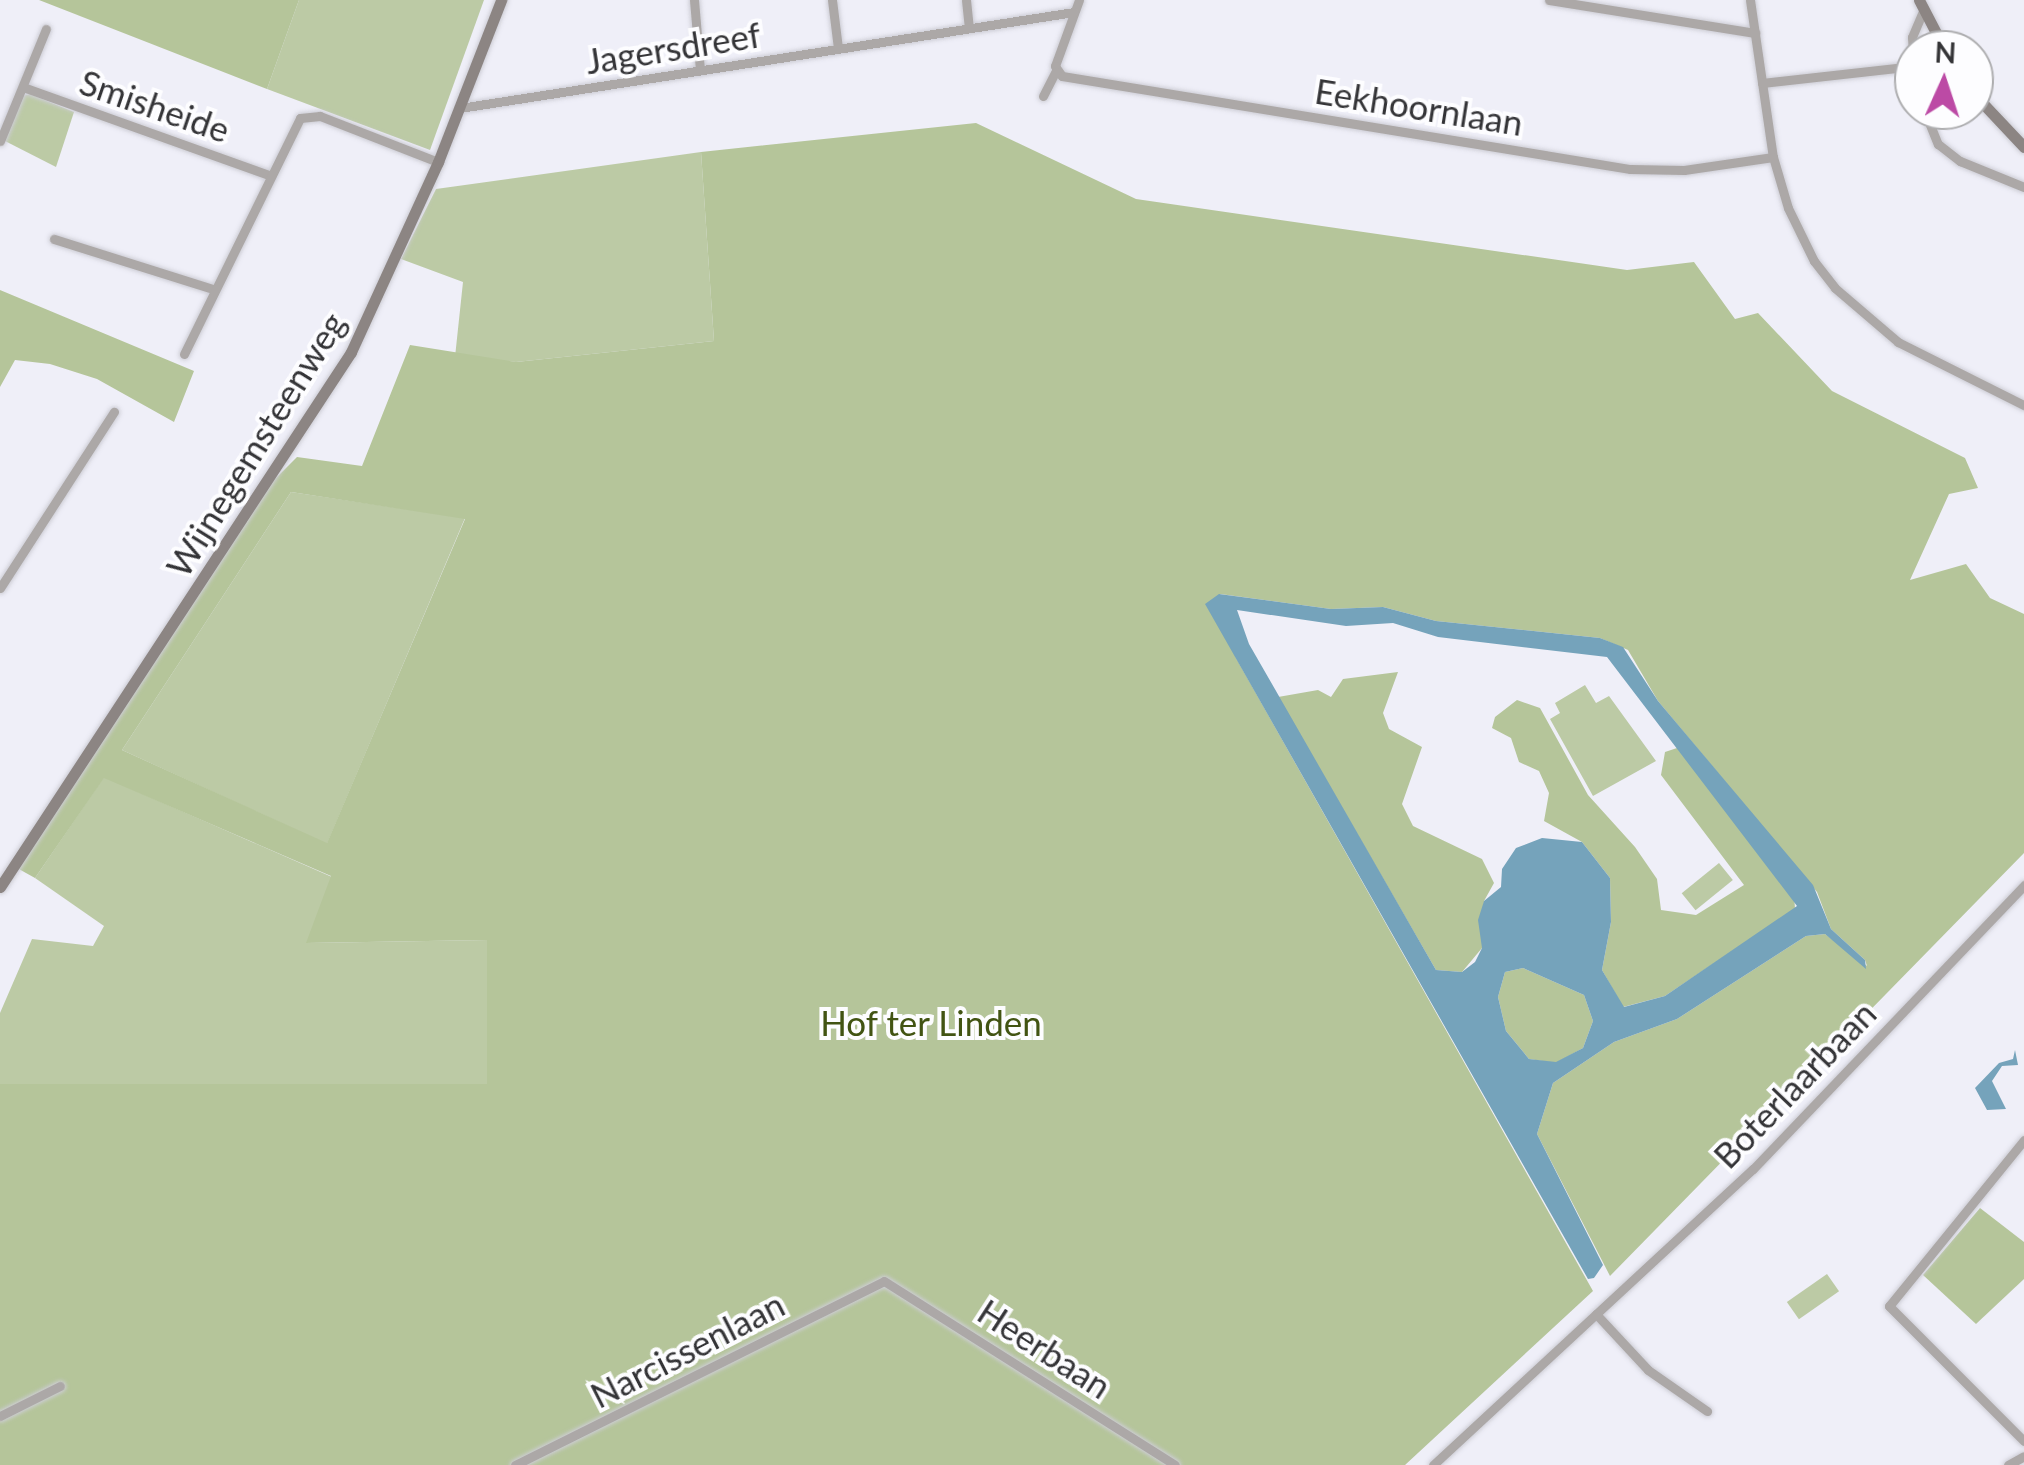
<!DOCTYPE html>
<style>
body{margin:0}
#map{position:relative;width:2024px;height:1465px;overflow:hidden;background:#efeff8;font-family:Lato,sans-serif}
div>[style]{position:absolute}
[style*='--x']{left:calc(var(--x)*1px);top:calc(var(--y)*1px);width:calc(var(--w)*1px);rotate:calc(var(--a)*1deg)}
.green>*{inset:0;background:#bccaa5;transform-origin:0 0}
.forest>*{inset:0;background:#b5c59a}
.water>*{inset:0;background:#75a3bb}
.roads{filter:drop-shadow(0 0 2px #cdcdd5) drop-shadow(0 0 2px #cdcdd5)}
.street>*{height:9px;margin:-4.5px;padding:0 4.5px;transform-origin:4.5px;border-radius:4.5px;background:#aca8a7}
.secondary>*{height:11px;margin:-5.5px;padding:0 5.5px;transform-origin:5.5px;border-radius:5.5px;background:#8c8583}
span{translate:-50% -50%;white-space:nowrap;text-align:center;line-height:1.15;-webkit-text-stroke:8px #fdfdff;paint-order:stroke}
.street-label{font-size:35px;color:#343437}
.park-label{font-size:35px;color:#425413}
.north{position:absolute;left:1894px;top:30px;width:100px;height:100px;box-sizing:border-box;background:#fdfdff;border:2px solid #adadaf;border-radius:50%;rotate:3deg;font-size:28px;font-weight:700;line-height:40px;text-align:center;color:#343437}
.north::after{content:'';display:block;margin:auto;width:35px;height:45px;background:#bc4aa5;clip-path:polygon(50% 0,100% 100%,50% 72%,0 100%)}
</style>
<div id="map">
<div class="green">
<i style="clip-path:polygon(299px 0,484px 0,430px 150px,267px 89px)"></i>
<i style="clip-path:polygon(30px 94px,74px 112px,56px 167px,5px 141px,22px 96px)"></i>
<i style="clip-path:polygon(701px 152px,714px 341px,516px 362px,455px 357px,463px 282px,401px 259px,436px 189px)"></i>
<i style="clip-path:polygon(291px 492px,465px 518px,327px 844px,122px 750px)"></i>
<i style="clip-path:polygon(1585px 685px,1596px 703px,1609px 696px,1656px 761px,1593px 796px,1550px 719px,1560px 713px,1555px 703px)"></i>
<i style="clip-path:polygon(104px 777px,332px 877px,307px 943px,487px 940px,487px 1084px,0 1084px,0 1013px,32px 939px,93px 946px,104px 926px,35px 878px)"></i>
<i style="left:1719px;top:863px;width:22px;height:48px;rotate:51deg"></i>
<i style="left:1827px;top:1274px;width:21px;height:49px;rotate:55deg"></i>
</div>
<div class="forest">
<i style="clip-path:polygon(39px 0,299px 0,267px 89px)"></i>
<i style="clip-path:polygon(evenodd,976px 123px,1136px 199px,1627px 270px,1694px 262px,1735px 319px,1758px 313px,1832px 391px,1965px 458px,1978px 488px,1949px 494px,1910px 580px,1966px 564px,1990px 598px,2024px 614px,2024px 853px,1610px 1276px,1537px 1134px,1553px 1083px,1614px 1042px,1677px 1019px,1806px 936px,1825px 934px,1867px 966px,1865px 960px,1831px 929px,1817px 892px,1658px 701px,1628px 650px,1600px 638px,1436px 621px,1383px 607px,1331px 609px,1220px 594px,1236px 658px,1593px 1291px,1405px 1465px,0 1465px,0 1084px,487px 1084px,487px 940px,306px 943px,331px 876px,104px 778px,35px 878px,17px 868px,270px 484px,297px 457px,362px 466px,410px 345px,516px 362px,714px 341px,701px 152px,976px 123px,291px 492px,465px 519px,327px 843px,122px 750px,291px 492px)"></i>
<i style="clip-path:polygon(0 290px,194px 371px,174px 422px,97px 379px,50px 364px,15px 360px,0 387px)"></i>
<i style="clip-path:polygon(1398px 672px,1383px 713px,1389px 729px,1422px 747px,1402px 804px,1413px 826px,1482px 859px,1494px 883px,1484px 901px,1482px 948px,1462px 972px,1436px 970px,1278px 697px,1318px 690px,1331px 697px,1343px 679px)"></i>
<i style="clip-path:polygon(1517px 700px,1540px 708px,1588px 795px,1635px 847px,1657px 879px,1661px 910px,1696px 915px,1744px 885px,1661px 775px,1665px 752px,1677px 748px,1794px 894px,1795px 909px,1665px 996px,1623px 1007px,1602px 970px,1611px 922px,1610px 878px,1582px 842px,1544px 821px,1549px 793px,1539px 771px,1519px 762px,1511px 738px,1492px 728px,1495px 717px)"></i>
<i style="clip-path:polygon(1523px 968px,1584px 995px,1593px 1021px,1583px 1048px,1556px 1063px,1529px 1059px,1506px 1031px,1498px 997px,1505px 972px)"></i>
<i style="clip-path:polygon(1980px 1208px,2024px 1242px,2024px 1279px,1976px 1324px,1923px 1275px)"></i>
</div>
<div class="water">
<i style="clip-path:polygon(evenodd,1219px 594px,1331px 609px,1383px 607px,1436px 621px,1600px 638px,1623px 647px,1658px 701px,1813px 885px,1831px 929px,1865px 960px,1866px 969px,1825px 934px,1806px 936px,1677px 1019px,1614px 1042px,1553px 1083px,1537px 1134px,1603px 1265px,1594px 1278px,1588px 1279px,1205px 604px,1219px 594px,1237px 610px,1346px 626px,1393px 623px,1438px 637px,1607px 657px,1797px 906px,1665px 996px,1624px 1007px,1602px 970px,1611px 922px,1610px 878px,1582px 842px,1542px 838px,1516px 848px,1502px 869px,1501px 887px,1484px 901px,1478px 920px,1482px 948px,1475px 962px,1462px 972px,1436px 970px,1249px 644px,1237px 610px,1219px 594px,1523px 968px,1584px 995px,1593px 1021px,1583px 1048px,1556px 1062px,1529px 1059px,1506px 1031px,1498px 997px,1505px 972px,1523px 968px)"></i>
<i style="clip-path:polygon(2015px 1050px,2018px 1065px,2002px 1066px,1992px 1081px,2006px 1109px,1987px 1110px,1975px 1088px,1999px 1063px,2013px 1059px)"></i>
</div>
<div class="roads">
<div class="street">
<i style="--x:694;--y:0;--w:70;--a:85.1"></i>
<i style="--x:832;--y:0;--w:48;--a:82.9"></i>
<i style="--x:966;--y:0;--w:28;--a:84"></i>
<i style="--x:1079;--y:0;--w:70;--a:110"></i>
<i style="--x:1055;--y:66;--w:12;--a:55"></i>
<i style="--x:1062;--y:76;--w:576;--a:9.3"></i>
<i style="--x:1630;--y:169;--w:54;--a:1.1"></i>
<i style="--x:1684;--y:170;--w:90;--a:-8.3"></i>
<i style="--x:1549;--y:0;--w:209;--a:9.1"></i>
<i style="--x:1750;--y:0;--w:159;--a:81.7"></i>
<i style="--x:1773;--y:157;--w:53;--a:73.6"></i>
<i style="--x:1788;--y:208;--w:59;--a:63.9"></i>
<i style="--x:1814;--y:261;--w:34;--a:52"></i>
<i style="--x:1835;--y:288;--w:83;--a:40.6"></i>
<i style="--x:1898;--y:342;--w:141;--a:26.6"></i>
<i style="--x:1914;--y:66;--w:29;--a:-94"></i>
<i style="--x:1912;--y:37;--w:28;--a:-67"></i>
<i style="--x:1762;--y:83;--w:153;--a:-6.4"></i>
<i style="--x:23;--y:87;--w:261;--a:19.7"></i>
<i style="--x:1043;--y:96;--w:27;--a:-63"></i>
<i style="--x:460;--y:108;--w:621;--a:-8.89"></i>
<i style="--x:1924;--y:110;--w:37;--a:68"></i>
<i style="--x:1938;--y:144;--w:28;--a:38"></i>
<i style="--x:1960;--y:161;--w:69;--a:22.1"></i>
<i style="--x:0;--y:141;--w:121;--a:-67.7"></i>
<i style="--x:54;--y:239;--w:167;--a:17.5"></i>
<i style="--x:184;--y:354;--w:263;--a:-63.8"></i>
<i style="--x:300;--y:118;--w:20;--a:-6"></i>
<i style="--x:320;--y:116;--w:127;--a:21.3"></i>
<i style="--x:0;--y:588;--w:210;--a:-57.1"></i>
<i style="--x:2024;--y:1140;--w:214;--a:129.1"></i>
<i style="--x:1889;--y:1306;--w:191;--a:45"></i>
<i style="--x:1596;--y:1314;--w:76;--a:47.1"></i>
<i style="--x:1648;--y:1370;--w:72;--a:34.8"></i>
<i style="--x:0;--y:1416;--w:67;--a:-26.6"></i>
<i style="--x:515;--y:1465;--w:412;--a:-26.5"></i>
<i style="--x:884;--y:1281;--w:344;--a:32.3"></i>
<i style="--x:1433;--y:1465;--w:436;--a:-42.8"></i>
<i style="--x:1753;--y:1169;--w:393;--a:-46.3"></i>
<i style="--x:2008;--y:1465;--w:18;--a:-29"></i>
</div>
<div class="secondary">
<i style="--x:1919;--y:0;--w:56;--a:62.5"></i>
<i style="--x:1974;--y:94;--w:73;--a:46.7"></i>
<i style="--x:0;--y:887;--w:640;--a:-56.73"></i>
<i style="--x:351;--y:352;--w:209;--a:-65.4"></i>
<i style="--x:438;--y:162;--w:174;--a:-68.7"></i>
</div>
</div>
<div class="street-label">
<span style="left:673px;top:47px;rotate:-9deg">Jagersdreef</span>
<span style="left:155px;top:105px;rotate:19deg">Smisheide</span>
<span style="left:1419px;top:106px;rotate:9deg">Eekhoornlaan</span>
<span style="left:255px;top:444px;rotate:-58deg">Wijnegemsteenweg</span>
<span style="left:1794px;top:1084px;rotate:-46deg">Boterlaarbaan</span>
<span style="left:1045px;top:1348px;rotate:33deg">Heerbaan</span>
<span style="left:687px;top:1349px;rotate:-27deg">Narcissenlaan</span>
</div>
<div class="park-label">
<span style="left:931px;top:1022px">Hof ter Linden</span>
</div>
<div class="north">N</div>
</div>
